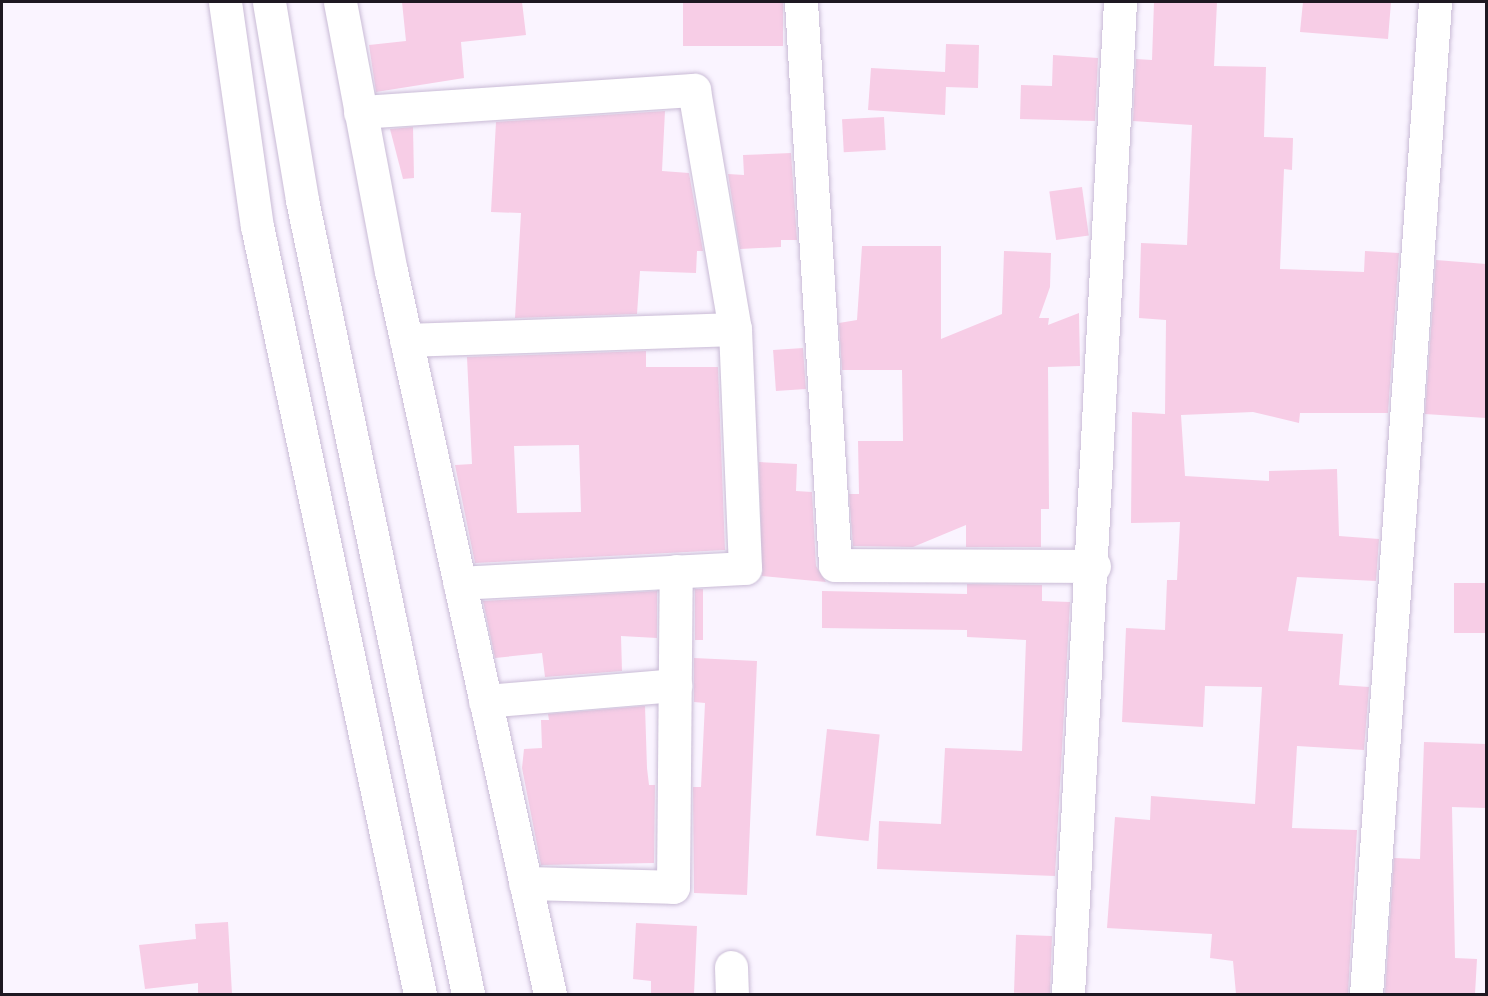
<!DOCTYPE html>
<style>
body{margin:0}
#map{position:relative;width:1488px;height:996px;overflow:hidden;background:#faf4ff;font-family:Raleway,sans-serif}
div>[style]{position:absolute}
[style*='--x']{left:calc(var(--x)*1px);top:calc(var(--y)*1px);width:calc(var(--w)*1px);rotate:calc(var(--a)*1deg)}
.building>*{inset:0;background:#f7cde6;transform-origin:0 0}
.roads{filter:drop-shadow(0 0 2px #c9bbd6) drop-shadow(0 0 2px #c9bbd6)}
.minor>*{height:33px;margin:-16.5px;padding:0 16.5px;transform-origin:16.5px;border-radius:16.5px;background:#fff}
.major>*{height:33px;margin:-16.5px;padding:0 16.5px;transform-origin:16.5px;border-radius:16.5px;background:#fff}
span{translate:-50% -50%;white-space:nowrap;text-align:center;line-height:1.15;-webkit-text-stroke:4.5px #fff;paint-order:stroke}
.frame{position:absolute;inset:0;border:3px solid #1e1822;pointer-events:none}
</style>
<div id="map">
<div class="building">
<i style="clip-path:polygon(402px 2px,522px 2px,526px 35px,461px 42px,464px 78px,376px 92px,369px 45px,406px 41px)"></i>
<i style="left:683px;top:2px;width:100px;height:44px"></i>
<i style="clip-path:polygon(1154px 2px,1217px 2px,1214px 66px,1266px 67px,1264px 137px,1293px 138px,1292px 170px,1284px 169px,1280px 269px,1364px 272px,1365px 251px,1399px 253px,1388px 413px,1300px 413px,1299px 423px,1253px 412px,1181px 415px,1185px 476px,1269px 481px,1269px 471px,1337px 469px,1339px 536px,1379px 539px,1376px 581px,1297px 577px,1288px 631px,1343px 634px,1339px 685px,1369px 687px,1364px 750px,1297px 746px,1292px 828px,1357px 830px,1348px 994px,1236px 994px,1233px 961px,1210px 958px,1212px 934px,1107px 928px,1115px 817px,1150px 820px,1151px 796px,1255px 804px,1262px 687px,1205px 686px,1203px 727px,1122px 722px,1126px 628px,1165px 630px,1167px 580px,1177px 580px,1180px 522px,1131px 523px,1132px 412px,1165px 414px,1166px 320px,1139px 318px,1141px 243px,1187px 245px,1192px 125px,1133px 121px,1136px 59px,1152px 60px)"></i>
<i style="clip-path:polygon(1303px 2px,1391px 2px,1388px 39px,1300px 32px)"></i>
<i style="clip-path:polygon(946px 44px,979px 45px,978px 88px,946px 87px,945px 115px,868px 110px,871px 68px,945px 72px)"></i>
<i style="clip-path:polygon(1053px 55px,1098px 58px,1095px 121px,1020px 119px,1021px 85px,1052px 86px)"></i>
<i style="clip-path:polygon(665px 111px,662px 171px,689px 173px,703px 251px,697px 251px,696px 273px,640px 271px,637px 314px,515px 318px,521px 213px,491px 212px,496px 122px)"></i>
<i style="left:884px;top:117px;width:33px;height:42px;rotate:87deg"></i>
<i style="clip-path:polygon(413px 127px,414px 178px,403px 179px,390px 129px)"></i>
<i style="clip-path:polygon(791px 153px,797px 240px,781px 240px,781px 247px,740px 249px,728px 174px,744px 175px,743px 155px)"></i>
<i style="left:1082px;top:187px;width:49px;height:33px;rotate:82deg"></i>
<i style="clip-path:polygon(862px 246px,941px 246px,941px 339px,1002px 314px,1004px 251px,1051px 253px,1050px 287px,1039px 318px,1049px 318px,1048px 325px,1079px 313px,1080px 366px,1048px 367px,1049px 509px,1041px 509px,1041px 547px,966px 547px,966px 525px,913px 547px,853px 546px,849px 494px,859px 494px,858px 441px,903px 441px,902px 370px,842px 370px,839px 323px,857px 320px)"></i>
<i style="clip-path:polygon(1436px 260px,1486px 264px,1486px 418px,1425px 414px)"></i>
<i style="left:803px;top:348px;width:41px;height:30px;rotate:86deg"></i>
<i style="clip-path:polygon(evenodd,646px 351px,646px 367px,718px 367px,725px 550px,475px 563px,455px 465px,472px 464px,467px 357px,646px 351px,579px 445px,581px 512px,517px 513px,514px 446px,579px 445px)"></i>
<i style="clip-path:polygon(759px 462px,797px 464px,796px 491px,812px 492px,816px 566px,826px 582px,762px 576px)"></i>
<i style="left:1454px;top:583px;width:32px;height:50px"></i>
<i style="clip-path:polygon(967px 584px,1042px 585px,1042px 601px,1070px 602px,1055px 876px,877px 869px,879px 821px,941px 824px,945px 748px,1022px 751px,1026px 640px,967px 637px,967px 630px,822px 628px,822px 591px,967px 594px)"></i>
<i style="left:695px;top:589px;width:8px;height:51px"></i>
<i style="clip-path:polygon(657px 591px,657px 638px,621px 636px,622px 671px,545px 677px,542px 653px,495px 658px,483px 601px)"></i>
<i style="clip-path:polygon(694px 658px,757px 661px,747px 895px,694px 893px,693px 787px,701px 787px,705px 703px,694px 702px)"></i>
<i style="clip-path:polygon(645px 706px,647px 768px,649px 785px,655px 785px,654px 863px,541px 865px,522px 768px,524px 749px,542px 748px,541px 720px,549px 720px,548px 714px)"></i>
<i style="left:827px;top:729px;width:53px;height:107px;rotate:6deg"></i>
<i style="clip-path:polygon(1424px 742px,1486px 744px,1486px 808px,1452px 807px,1455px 958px,1477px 959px,1475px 994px,1385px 994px,1394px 858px,1420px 859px)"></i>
<i style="clip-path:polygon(228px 922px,232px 994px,198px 994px,198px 983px,145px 989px,139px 945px,196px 939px,195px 924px)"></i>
<i style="clip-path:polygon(636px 923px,697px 926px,694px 994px,651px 994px,651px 981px,633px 979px)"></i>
<i style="left:1052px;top:936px;width:58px;height:36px;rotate:92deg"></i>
</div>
<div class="roads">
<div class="minor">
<i style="--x:340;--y:2;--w:274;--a:79.3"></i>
<i style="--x:391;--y:271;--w:740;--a:77.6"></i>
<i style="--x:801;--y:2;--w:564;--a:86.54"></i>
<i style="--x:835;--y:565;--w:259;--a:0.2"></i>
<i style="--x:360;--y:112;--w:335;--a:-3.8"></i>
<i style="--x:694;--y:90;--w:242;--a:80.3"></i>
<i style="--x:735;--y:329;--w:239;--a:87.6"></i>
<i style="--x:745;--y:568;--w:286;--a:177"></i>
<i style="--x:406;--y:340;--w:329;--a:-1.9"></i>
<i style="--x:485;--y:701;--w:191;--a:-4.8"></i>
<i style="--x:525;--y:883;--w:148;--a:1.5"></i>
<i style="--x:673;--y:887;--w:316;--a:-89.5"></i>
<i style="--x:731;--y:967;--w:27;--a:88"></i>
<i style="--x:1068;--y:994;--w:993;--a:-87"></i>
<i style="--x:1366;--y:994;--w:994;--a:-86.02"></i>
</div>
<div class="major">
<i style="--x:225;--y:2;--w:226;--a:81.9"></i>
<i style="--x:257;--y:226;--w:785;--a:78.02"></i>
<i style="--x:269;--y:2;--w:201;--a:80.5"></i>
<i style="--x:302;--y:200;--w:811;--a:78.19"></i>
</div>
</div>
<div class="frame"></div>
</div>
